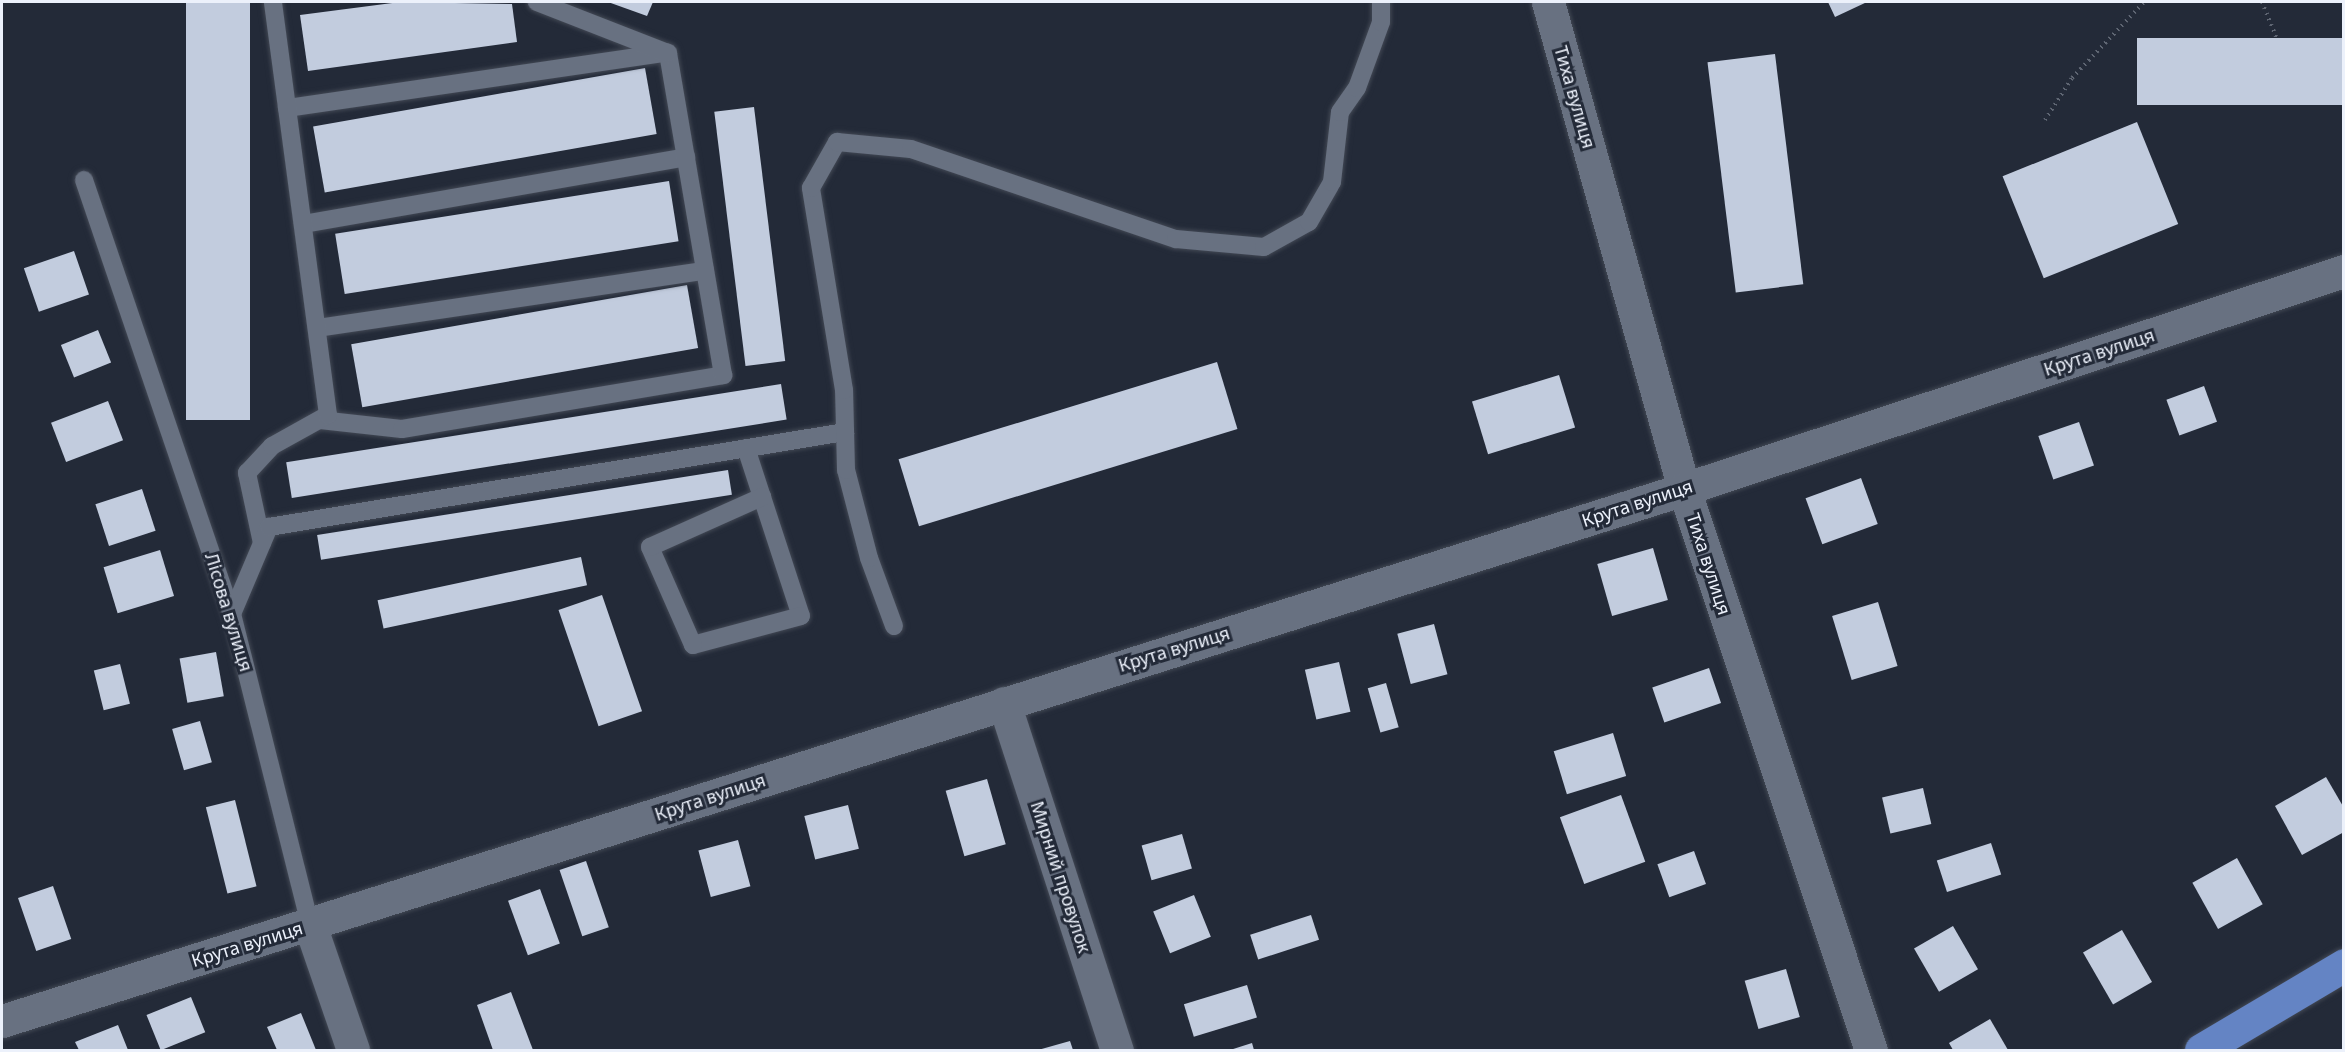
<!DOCTYPE html>
<meta charset="utf-8">
<style>
body{margin:0}
#map{position:relative;width:2345px;height:1052px;overflow:hidden;background:#232a38;font-family:"Noto Sans",sans-serif}
div>[style]{position:absolute}
[style*='--x']{left:calc(var(--x)*1px);top:calc(var(--y)*1px);width:calc(var(--w)*1px);rotate:calc(var(--a)*1deg)}
.building>*{inset:0;background:#c2ccde;transform-origin:0 0}
.path>*{height:4px;margin-top:-2px;transform-origin:0;background:repeating-linear-gradient(90deg,#5f6673 0 1.5px,transparent 0 6px)}
.roads{filter:drop-shadow(0 0 2px #424854) drop-shadow(0 0 2px #424854)}
.service>*{height:18px;margin:-9px;padding:0 9px;transform-origin:9px;border-radius:9px;background:#687181}
.minor>*{height:33px;margin:-16.5px;padding:0 16.5px;transform-origin:16.5px;border-radius:16.5px;background:#687181}
.primary>*{height:33px;margin:-16.5px;padding:0 16.5px;transform-origin:16.5px;border-radius:16.5px;background:#6484c4}
span{translate:-50% -50%;white-space:nowrap;text-align:center;line-height:1.15;-webkit-text-stroke:6px #232a38;paint-order:stroke}
.street-label{font-size:18px;color:#ecf1fb}
.frame{position:absolute;inset:0;border:3px solid #ecf1fb;pointer-events:none}
</style>
<div id="map">
<div class="building">
<i style="left:186px;top:2px;width:64px;height:418px"></i>
<i style="clip-path:polygon(400px 2px,512px 4px,517px 42px,308px 71px,300px 15px)"></i>
<i style="clip-path:polygon(608px 2px,653px 2px,647px 16px)"></i>
<i style="clip-path:polygon(1828px 2px,1867px 2px,1835px 17px)"></i>
<i style="left:2344px;top:38px;width:67px;height:207px;rotate:90deg"></i>
<i style="left:1775px;top:54px;width:232px;height:68px;rotate:83deg"></i>
<i style="left:645px;top:68px;width:67px;height:337px;rotate:80deg"></i>
<i style="left:754px;top:107px;width:256px;height:40px;rotate:83deg"></i>
<i style="left:2137px;top:122px;width:110px;height:145px;rotate:68deg"></i>
<i style="left:669px;top:181px;width:61px;height:338px;rotate:81deg"></i>
<i style="left:74px;top:251px;width:46px;height:53px;rotate:71deg"></i>
<i style="left:687px;top:285px;width:64px;height:341px;rotate:80deg"></i>
<i style="left:98px;top:330px;width:35px;height:40px;rotate:68deg"></i>
<i style="left:1217px;top:362px;width:70px;height:333px;rotate:73deg"></i>
<i style="left:1559px;top:375px;width:55px;height:91px;rotate:73deg"></i>
<i style="left:781px;top:384px;width:36px;height:501px;rotate:81deg"></i>
<i style="left:2204px;top:386px;width:38px;height:40px;rotate:70deg"></i>
<i style="left:108px;top:401px;width:42px;height:61px;rotate:69deg"></i>
<i style="left:2079px;top:422px;width:46px;height:43px;rotate:71deg"></i>
<i style="left:728px;top:470px;width:25px;height:416px;rotate:81deg"></i>
<i style="left:1861px;top:478px;width:49px;height:59px;rotate:70deg"></i>
<i style="left:142px;top:489px;width:44px;height:49px;rotate:72deg"></i>
<i style="left:1653px;top:548px;width:54px;height:58px;rotate:74deg"></i>
<i style="left:160px;top:550px;width:48px;height:59px;rotate:73deg"></i>
<i style="left:581px;top:557px;width:29px;height:208px;rotate:78deg"></i>
<i style="left:602px;top:595px;width:123px;height:46px;rotate:71deg"></i>
<i style="left:1878px;top:602px;width:67px;height:48px;rotate:73deg"></i>
<i style="left:1434px;top:624px;width:52px;height:38px;rotate:75deg"></i>
<i style="left:216px;top:652px;width:45px;height:37px;rotate:80deg"></i>
<i style="left:1339px;top:662px;width:51px;height:35px;rotate:77deg"></i>
<i style="left:120px;top:664px;width:41px;height:27px;rotate:76deg"></i>
<i style="left:1709px;top:668px;width:37px;height:60px;rotate:71deg"></i>
<i style="left:1386px;top:683px;width:46px;height:19px;rotate:74deg"></i>
<i style="left:200px;top:721px;width:43px;height:29px;rotate:74deg"></i>
<i style="left:1613px;top:733px;width:45px;height:62px;rotate:73deg"></i>
<i style="clip-path:polygon(2326px 777px,2344px 808px,2344px 832px,2302px 855px,2275px 806px)"></i>
<i style="left:987px;top:779px;width:68px;height:43px;rotate:74deg"></i>
<i style="left:1923px;top:788px;width:37px;height:42px;rotate:77deg"></i>
<i style="left:1621px;top:795px;width:71px;height:65px;rotate:70deg"></i>
<i style="left:235px;top:800px;width:89px;height:30px;rotate:76deg"></i>
<i style="left:848px;top:805px;width:45px;height:45px;rotate:76deg"></i>
<i style="left:1182px;top:834px;width:36px;height:42px;rotate:74deg"></i>
<i style="left:738px;top:840px;width:48px;height:41px;rotate:75deg"></i>
<i style="left:1991px;top:843px;width:33px;height:57px;rotate:72deg"></i>
<i style="left:1694px;top:851px;width:35px;height:39px;rotate:70deg"></i>
<i style="left:2237px;top:858px;width:53px;height:51px;rotate:61deg"></i>
<i style="left:586px;top:861px;width:70px;height:28px;rotate:71deg"></i>
<i style="left:53px;top:886px;width:56px;height:37px;rotate:71deg"></i>
<i style="left:540px;top:889px;width:58px;height:34px;rotate:70deg"></i>
<i style="left:1194px;top:895px;width:45px;height:44px;rotate:68deg"></i>
<i style="left:1311px;top:915px;width:26px;height:64px;rotate:72deg"></i>
<i style="left:1953px;top:926px;width:50px;height:45px;rotate:60deg"></i>
<i style="left:2122px;top:930px;width:60px;height:45px;rotate:60deg"></i>
<i style="left:1786px;top:969px;width:50px;height:43px;rotate:74deg"></i>
<i style="left:1247px;top:985px;width:34px;height:66px;rotate:73deg"></i>
<i style="clip-path:polygon(511px 992px,533px 1050px,493px 1050px,477px 1005px)"></i>
<i style="left:191px;top:997px;width:38px;height:48px;rotate:68deg"></i>
<i style="clip-path:polygon(301px 1013px,316px 1050px,277px 1050px,267px 1027px)"></i>
<i style="clip-path:polygon(1990px 1019px,2008px 1050px,1953px 1050px,1949px 1043px)"></i>
<i style="clip-path:polygon(118px 1025px,128px 1050px,79px 1050px,75px 1042px)"></i>
<i style="clip-path:polygon(1070px 1041px,1073px 1050px,1038px 1050px)"></i>
<i style="clip-path:polygon(1252px 1043px,1254px 1050px,1230px 1050px)"></i>
</div>
<div class="path">
<i style="--x:2262;--y:2;--w:40;--a:68"></i>
<i style="--x:2045;--y:120;--w:50;--a:-57.3"></i>
<i style="--x:2072;--y:78;--w:105;--a:-46.5"></i>
</div>
<div class="roads">
<div class="service">
<i style="--x:287;--y:108;--w:383;--a:-8.3"></i>
<i style="--x:84;--y:180;--w:459;--a:71.2"></i>
<i style="--x:232;--y:614;--w:321;--a:75.9"></i>
<i style="--x:303;--y:224;--w:389;--a:-9.9"></i>
<i style="--x:317;--y:328;--w:392;--a:-8.4"></i>
<i style="--x:320;--y:420;--w:82;--a:6.3"></i>
<i style="--x:402;--y:429;--w:326;--a:-9.5"></i>
<i style="--x:723;--y:375;--w:327;--a:-99.7"></i>
<i style="--x:668;--y:53;--w:141;--a:-158.7"></i>
<i style="--x:746;--y:448;--w:52;--a:71.9"></i>
<i style="--x:762;--y:497;--w:125;--a:71.9"></i>
<i style="--x:801;--y:616;--w:112;--a:165"></i>
<i style="--x:693;--y:645;--w:107;--a:-113.7"></i>
<i style="--x:650;--y:547;--w:123;--a:-24.1"></i>
<i style="--x:262;--y:543;--w:72;--a:-102.1"></i>
<i style="--x:247;--y:473;--w:37;--a:-47"></i>
<i style="--x:272;--y:446;--w:64;--a:-29"></i>
<i style="--x:328;--y:415;--w:417;--a:-97.6"></i>
<i style="--x:232;--y:614;--w:95;--a:-67"></i>
<i style="--x:269;--y:527;--w:584;--a:-9.37"></i>
<i style="--x:894;--y:626;--w:72;--a:-110.2"></i>
<i style="--x:869;--y:558;--w:91;--a:-104.6"></i>
<i style="--x:846;--y:470;--w:80;--a:-91.4"></i>
<i style="--x:844;--y:390;--w:205;--a:-99.3"></i>
<i style="--x:811;--y:188;--w:53;--a:-60.5"></i>
<i style="--x:837;--y:142;--w:74;--a:5.4"></i>
<i style="--x:911;--y:149;--w:280;--a:18.8"></i>
<i style="--x:1176;--y:239;--w:88;--a:5.2"></i>
<i style="--x:1264;--y:247;--w:51;--a:-29.1"></i>
<i style="--x:1309;--y:222;--w:46;--a:-60.1"></i>
<i style="--x:1332;--y:182;--w:70;--a:-83.5"></i>
<i style="--x:1340;--y:112;--w:29;--a:-55"></i>
<i style="--x:1357;--y:88;--w:70;--a:-70"></i>
<i style="--x:1381;--y:22;--w:20;--a:-90"></i>
</div>
<div class="minor">
<i style="--x:1548;--y:2;--w:506;--a:74.4"></i>
<i style="--x:1684;--y:489;--w:591;--a:71.57"></i>
<i style="--x:1004;--y:703;--w:365;--a:72"></i>
<i style="--x:310;--y:925;--w:132;--a:71"></i>
<i style="--x:2;--y:1021;--w:1764;--a:-17.55"></i>
<i style="--x:1684;--y:489;--w:695;--a:-18.28"></i>
</div>
<div class="primary">
<i style="--x:2201;--y:1050;--w:166;--a:-30.7"></i>
</div>
</div>
<div class="street-label">
<span style="left:1575px;top:97px;rotate:74deg">Тиха вулиця</span>
<span style="left:2099px;top:352px;rotate:-18deg">Крута вулиця</span>
<span style="left:1637px;top:503px;rotate:-18deg">Крута вулиця</span>
<span style="left:1709px;top:564px;rotate:72deg">Тиха вулиця</span>
<span style="left:229px;top:612px;rotate:73deg">Лісова вулиця</span>
<span style="left:1174px;top:649px;rotate:-17deg">Крута вулиця</span>
<span style="left:710px;top:797px;rotate:-18deg">Крута вулиця</span>
<span style="left:1061px;top:877px;rotate:72deg">Мирний провулок</span>
<span style="left:247px;top:944px;rotate:-17deg">Крута вулиця</span>
</div>
<div class="frame"></div>
</div>
